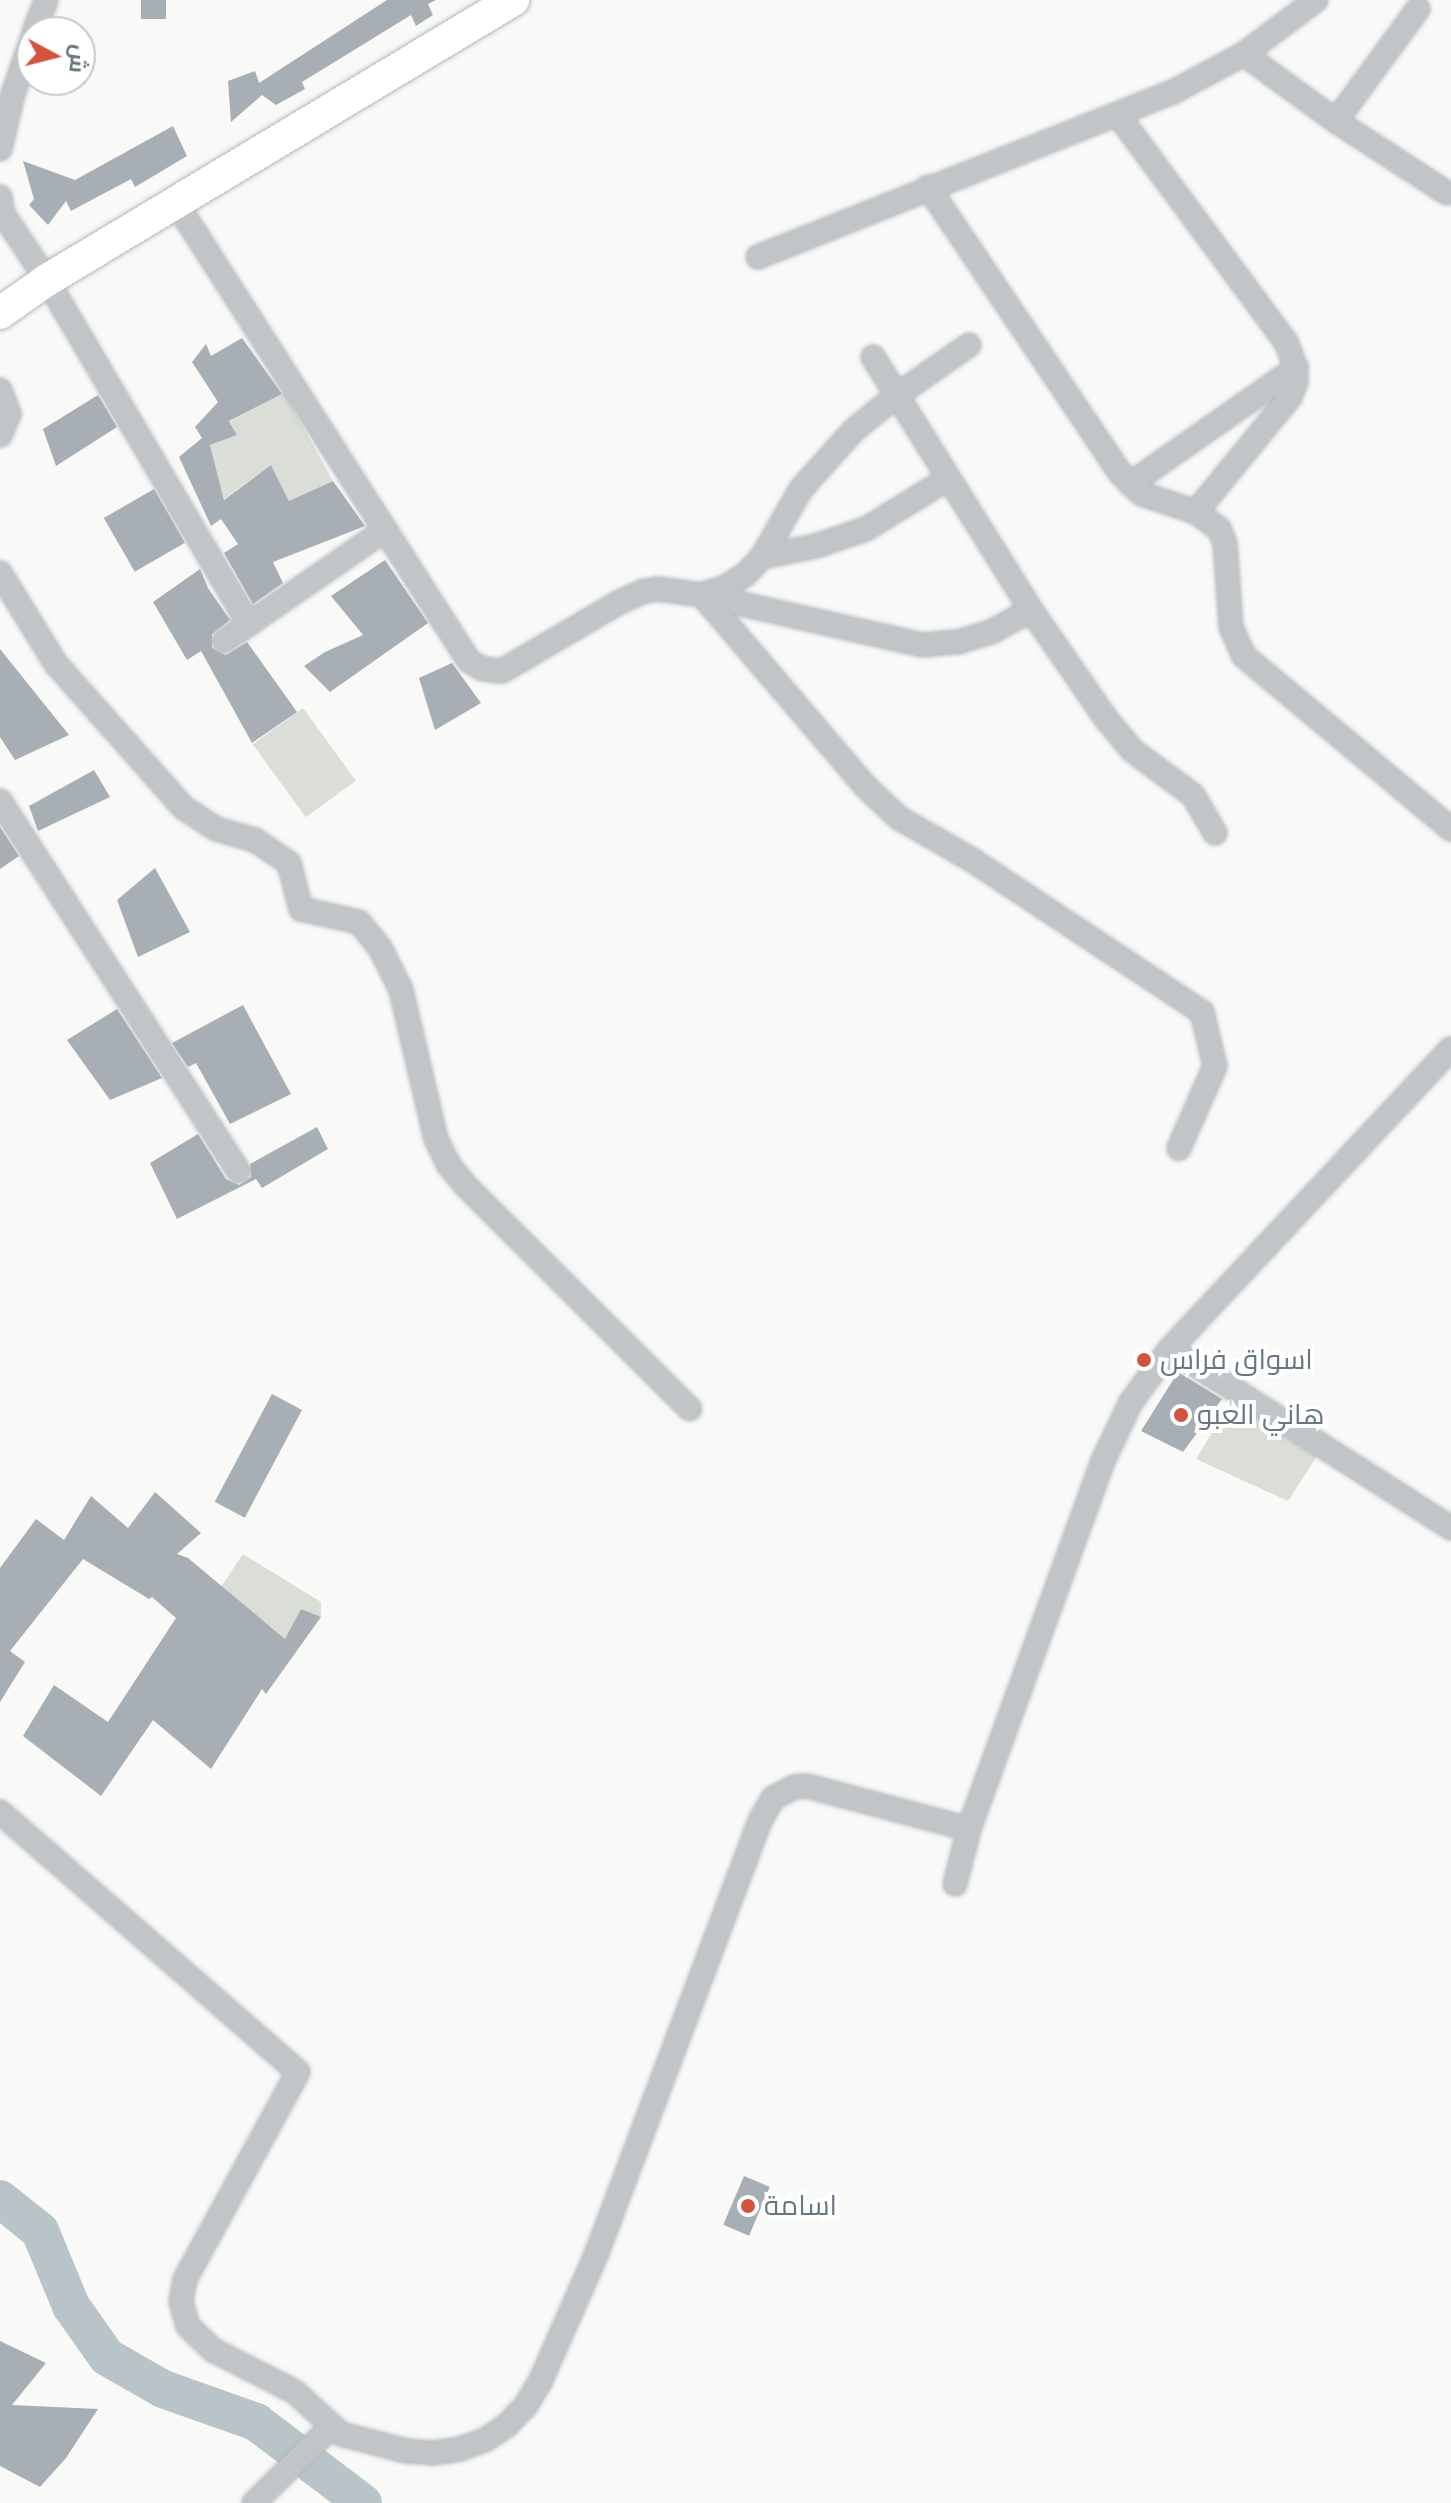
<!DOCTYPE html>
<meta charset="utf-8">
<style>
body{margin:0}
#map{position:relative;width:1451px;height:2503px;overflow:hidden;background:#f9f9f8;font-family:"Fira Sans",Cairo,sans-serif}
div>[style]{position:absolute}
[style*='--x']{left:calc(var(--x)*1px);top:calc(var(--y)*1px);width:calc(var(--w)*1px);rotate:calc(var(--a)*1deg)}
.green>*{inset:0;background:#daded7;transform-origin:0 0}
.river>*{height:38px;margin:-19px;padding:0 19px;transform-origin:19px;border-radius:19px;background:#b8c4c7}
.building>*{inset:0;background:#a7afb4;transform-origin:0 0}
.roads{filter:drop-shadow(0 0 2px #b4b9bd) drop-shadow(0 0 2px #b4b9bd)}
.minor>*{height:22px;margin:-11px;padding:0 11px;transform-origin:11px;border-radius:11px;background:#c1c5c8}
.secondary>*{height:32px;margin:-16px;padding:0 16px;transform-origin:16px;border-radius:16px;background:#fff}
.dots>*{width:22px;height:22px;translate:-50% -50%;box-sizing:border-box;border:4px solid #fff;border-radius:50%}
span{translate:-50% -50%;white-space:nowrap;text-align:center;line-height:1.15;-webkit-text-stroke:8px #fff;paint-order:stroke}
.poi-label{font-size:28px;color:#67777f}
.left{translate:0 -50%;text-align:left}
.north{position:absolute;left:16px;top:16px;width:80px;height:80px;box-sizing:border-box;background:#fff;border:2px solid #c2c9cc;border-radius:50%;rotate:97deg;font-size:22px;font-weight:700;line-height:32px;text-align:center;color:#67777f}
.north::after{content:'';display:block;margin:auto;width:28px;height:36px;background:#d2543f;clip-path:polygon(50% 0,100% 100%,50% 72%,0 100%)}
</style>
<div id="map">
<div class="green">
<i style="clip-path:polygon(284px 393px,333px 481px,289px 501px,271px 465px,224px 499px,210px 445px,237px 435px,230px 421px)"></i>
<i style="left:303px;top:708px;width:90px;height:62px;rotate:54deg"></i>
<i style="clip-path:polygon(1231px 1401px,1317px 1456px,1288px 1501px,1196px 1459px)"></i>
<i style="clip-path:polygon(243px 1554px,321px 1602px,321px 1617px,285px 1639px,263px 1620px,237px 1660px,221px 1587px)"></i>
</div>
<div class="river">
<i style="--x:0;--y:2199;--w:51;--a:38.7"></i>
<i style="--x:40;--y:2231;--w:81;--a:67.5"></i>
<i style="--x:71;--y:2306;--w:62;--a:54.8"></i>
<i style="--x:107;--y:2357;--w:64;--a:29.7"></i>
<i style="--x:163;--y:2389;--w:99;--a:19.5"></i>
<i style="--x:256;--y:2422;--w:134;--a:37.1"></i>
</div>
<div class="building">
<i style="left:141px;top:0;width:25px;height:19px"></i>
<i style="clip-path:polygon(387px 0,436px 0,428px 4px,433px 15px,416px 26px,411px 15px,302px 82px,305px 89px,276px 105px,262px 95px,231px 122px,228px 81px,255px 71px,259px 83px)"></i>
<i style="clip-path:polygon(173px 126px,187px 156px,135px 187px,131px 179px,71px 211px,66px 201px,48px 225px,29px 205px,34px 199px,23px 161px,75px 180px)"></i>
<i style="clip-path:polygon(242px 338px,282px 394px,229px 421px,237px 435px,210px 445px,224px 500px,271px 465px,289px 501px,333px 481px,365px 526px,273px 562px,283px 583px,253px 604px,224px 553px,238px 544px,221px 519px,211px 526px,179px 457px,202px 438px,195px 427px,218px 402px,192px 362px,206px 344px,211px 356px)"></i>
<i style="clip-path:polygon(98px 395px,117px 427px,56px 466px,43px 429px)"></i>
<i style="left:154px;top:489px;width:62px;height:58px;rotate:60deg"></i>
<i style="clip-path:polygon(385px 560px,428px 623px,330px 692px,304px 666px,325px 652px,363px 635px,331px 596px)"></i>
<i style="clip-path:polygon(200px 569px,208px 588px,230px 620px,212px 634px,212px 648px,226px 655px,247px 642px,297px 712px,252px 743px,201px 651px,187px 660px,153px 602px)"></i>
<i style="clip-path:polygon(0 649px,69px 735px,15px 760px,0 737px)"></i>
<i style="clip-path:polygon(452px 663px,481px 703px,435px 730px,419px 678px)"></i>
<i style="clip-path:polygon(94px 770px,110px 797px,38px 831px,29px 806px)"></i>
<i style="clip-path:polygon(0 827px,19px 856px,0 869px)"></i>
<i style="clip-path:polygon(155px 868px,190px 932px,138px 957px,117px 900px)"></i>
<i style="clip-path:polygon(243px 1005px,291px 1094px,230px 1124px,196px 1063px,188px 1067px,172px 1043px)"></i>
<i style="clip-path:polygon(117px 1009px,162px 1078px,110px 1100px,67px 1040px)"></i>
<i style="clip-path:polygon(317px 1127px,328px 1149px,262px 1188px,256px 1179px,177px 1219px,150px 1163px,198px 1134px,226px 1179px,239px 1185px,251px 1177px,250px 1164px)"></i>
<i style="clip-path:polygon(1178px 1372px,1222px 1399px,1183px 1452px,1141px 1431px)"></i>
<i style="left:272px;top:1394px;width:34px;height:122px;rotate:28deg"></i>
<i style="clip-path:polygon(155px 1492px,201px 1533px,177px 1554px,188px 1558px,285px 1639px,301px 1609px,321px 1617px,266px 1694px,262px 1689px,211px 1769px,153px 1720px,101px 1796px,23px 1736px,54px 1685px,108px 1722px,176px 1618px,152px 1597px,149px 1599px,83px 1559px,10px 1651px,25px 1662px,0 1702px,0 1568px,36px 1519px,64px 1540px,91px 1496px,128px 1528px)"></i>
<i style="left:744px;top:2176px;width:28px;height:53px;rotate:23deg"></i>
<i style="clip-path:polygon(0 2341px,46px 2363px,12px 2405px,98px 2409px,66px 2458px,40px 2487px,0 2466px)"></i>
</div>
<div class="roads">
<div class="minor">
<i style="--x:34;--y:32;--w:34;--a:-69"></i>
<i style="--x:1244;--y:54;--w:114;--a:36.1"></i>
<i style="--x:1336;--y:121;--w:132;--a:33"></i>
<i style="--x:1118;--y:115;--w:282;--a:53.5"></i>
<i style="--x:1286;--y:342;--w:28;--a:69"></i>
<i style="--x:1296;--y:368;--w:14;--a:90"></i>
<i style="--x:1296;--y:382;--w:16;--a:112"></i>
<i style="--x:1290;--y:397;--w:149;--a:129.3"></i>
<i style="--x:1336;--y:121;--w:139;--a:-53.8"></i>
<i style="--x:0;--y:149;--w:57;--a:-76.7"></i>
<i style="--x:13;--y:94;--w:58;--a:-70.9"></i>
<i style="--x:928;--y:187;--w:344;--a:56.1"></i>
<i style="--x:1120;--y:473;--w:30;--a:44"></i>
<i style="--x:1142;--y:494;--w:57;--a:18.4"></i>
<i style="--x:1196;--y:512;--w:29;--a:36"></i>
<i style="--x:1219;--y:529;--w:15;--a:67"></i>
<i style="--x:1225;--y:543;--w:84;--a:85.9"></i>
<i style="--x:1231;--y:627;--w:32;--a:66"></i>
<i style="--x:1244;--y:656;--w:270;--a:39.9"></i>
<i style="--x:0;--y:197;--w:17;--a:80"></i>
<i style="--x:3;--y:214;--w:79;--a:56.3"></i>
<i style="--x:47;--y:280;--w:399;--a:59.6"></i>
<i style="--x:176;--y:203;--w:544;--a:57.39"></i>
<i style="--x:469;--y:661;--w:16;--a:30"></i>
<i style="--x:483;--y:669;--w:19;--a:6"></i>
<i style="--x:502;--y:671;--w:132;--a:-30.4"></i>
<i style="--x:616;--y:604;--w:29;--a:-25"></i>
<i style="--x:642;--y:592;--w:16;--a:-11"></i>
<i style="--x:658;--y:589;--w:44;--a:7.8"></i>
<i style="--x:702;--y:595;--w:226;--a:12.8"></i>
<i style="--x:922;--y:645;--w:36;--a:-5"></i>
<i style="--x:958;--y:642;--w:37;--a:-17"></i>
<i style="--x:993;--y:631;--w:43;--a:-28.9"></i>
<i style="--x:758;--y:257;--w:444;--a:-21.7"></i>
<i style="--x:1171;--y:93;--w:83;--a:-28.1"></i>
<i style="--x:1244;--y:54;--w:90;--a:-36.9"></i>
<i style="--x:969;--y:345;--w:88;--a:145.2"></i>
<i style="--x:897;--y:395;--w:57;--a:140.7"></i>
<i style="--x:853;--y:431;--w:78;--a:131.9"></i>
<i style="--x:801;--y:489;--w:78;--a:119.8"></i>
<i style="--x:762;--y:557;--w:23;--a:133"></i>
<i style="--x:746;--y:574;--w:24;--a:147"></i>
<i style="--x:726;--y:587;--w:25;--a:162"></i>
<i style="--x:702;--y:595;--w:251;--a:49.5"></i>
<i style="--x:865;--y:786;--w:47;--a:43.3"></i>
<i style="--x:899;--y:818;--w:84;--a:29.9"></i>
<i style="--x:972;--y:860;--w:276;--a:33.5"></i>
<i style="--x:1202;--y:1012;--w:56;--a:76.5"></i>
<i style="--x:1215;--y:1066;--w:90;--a:113.7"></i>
<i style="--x:873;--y:357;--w:298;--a:58"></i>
<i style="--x:1031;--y:610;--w:134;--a:55.4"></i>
<i style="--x:1107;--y:720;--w:40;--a:50"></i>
<i style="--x:1133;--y:751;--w:74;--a:36.3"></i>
<i style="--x:1193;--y:795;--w:44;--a:59.9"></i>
<i style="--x:0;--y:390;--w:26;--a:69"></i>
<i style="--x:9;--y:414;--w:23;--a:113"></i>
<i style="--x:1130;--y:484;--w:203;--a:-34.9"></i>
<i style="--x:762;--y:557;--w:55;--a:-11.5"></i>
<i style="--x:816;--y:546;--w:53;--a:-18.8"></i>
<i style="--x:866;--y:529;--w:97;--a:-31.6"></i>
<i style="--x:0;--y:573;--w:107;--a:58.4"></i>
<i style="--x:56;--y:664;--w:193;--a:48.4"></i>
<i style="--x:184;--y:808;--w:38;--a:33"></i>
<i style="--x:216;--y:829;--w:41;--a:15.8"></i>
<i style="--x:255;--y:840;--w:41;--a:34.1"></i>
<i style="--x:289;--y:863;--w:48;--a:75.4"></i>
<i style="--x:301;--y:909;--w:59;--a:12.6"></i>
<i style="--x:359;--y:922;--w:33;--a:51"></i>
<i style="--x:380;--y:948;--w:47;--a:63.4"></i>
<i style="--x:401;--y:990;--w:153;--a:76.8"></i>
<i style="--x:436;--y:1139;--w:28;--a:64"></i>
<i style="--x:448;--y:1164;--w:27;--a:51"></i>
<i style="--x:465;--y:1185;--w:317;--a:44.9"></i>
<i style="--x:224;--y:641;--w:196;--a:-34.6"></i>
<i style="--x:0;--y:801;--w:440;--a:57.2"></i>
<i style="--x:1170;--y:1349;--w:333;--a:32.5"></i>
<i style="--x:0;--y:1812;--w:395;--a:41.1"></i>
<i style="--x:298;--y:2072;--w:236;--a:118.6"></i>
<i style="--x:185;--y:2279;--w:23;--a:100"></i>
<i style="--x:181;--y:2302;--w:25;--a:74"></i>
<i style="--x:188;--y:2326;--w:35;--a:44"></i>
<i style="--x:213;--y:2350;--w:92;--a:27.1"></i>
<i style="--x:295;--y:2392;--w:62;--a:42.4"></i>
<i style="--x:341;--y:2434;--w:67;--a:14.7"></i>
<i style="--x:406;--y:2451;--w:27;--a:4"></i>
<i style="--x:433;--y:2453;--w:27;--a:-8"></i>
<i style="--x:460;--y:2449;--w:27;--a:-20"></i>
<i style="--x:485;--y:2440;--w:27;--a:-34"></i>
<i style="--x:507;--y:2425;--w:28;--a:-46"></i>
<i style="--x:526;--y:2405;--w:27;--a:-59"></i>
<i style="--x:540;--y:2382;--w:139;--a:-66.2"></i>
<i style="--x:596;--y:2255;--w:466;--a:-69.3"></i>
<i style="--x:761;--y:1819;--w:24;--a:-60"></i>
<i style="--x:773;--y:1798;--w:25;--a:-27"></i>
<i style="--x:795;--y:1787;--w:12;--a:-5"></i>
<i style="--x:807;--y:1786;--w:168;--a:14.9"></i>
<i style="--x:955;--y:1884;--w:57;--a:-75.7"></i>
<i style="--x:969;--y:1829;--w:389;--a:-70"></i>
<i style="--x:1102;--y:1463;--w:68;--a:-64.6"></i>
<i style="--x:1131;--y:1402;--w:66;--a:-53.7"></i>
<i style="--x:1170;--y:1349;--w:411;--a:-46.9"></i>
<i style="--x:254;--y:2503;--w:108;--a:-44.6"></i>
</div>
<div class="secondary">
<i style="--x:0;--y:313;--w:57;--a:-35.1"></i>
<i style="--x:47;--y:280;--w:544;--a:-31"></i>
</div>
</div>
<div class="dots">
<i style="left:1144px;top:1360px;background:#d2543f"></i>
<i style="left:1181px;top:1415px;background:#d2543f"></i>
<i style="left:748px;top:2206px;background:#d2543f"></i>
</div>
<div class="poi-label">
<span class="left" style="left:1160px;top:1360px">اسواق فراس</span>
<span class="left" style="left:1197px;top:1415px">هاني العبو</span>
<span class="left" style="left:764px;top:2206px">اسامة</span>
</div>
<div class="north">ش</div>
</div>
